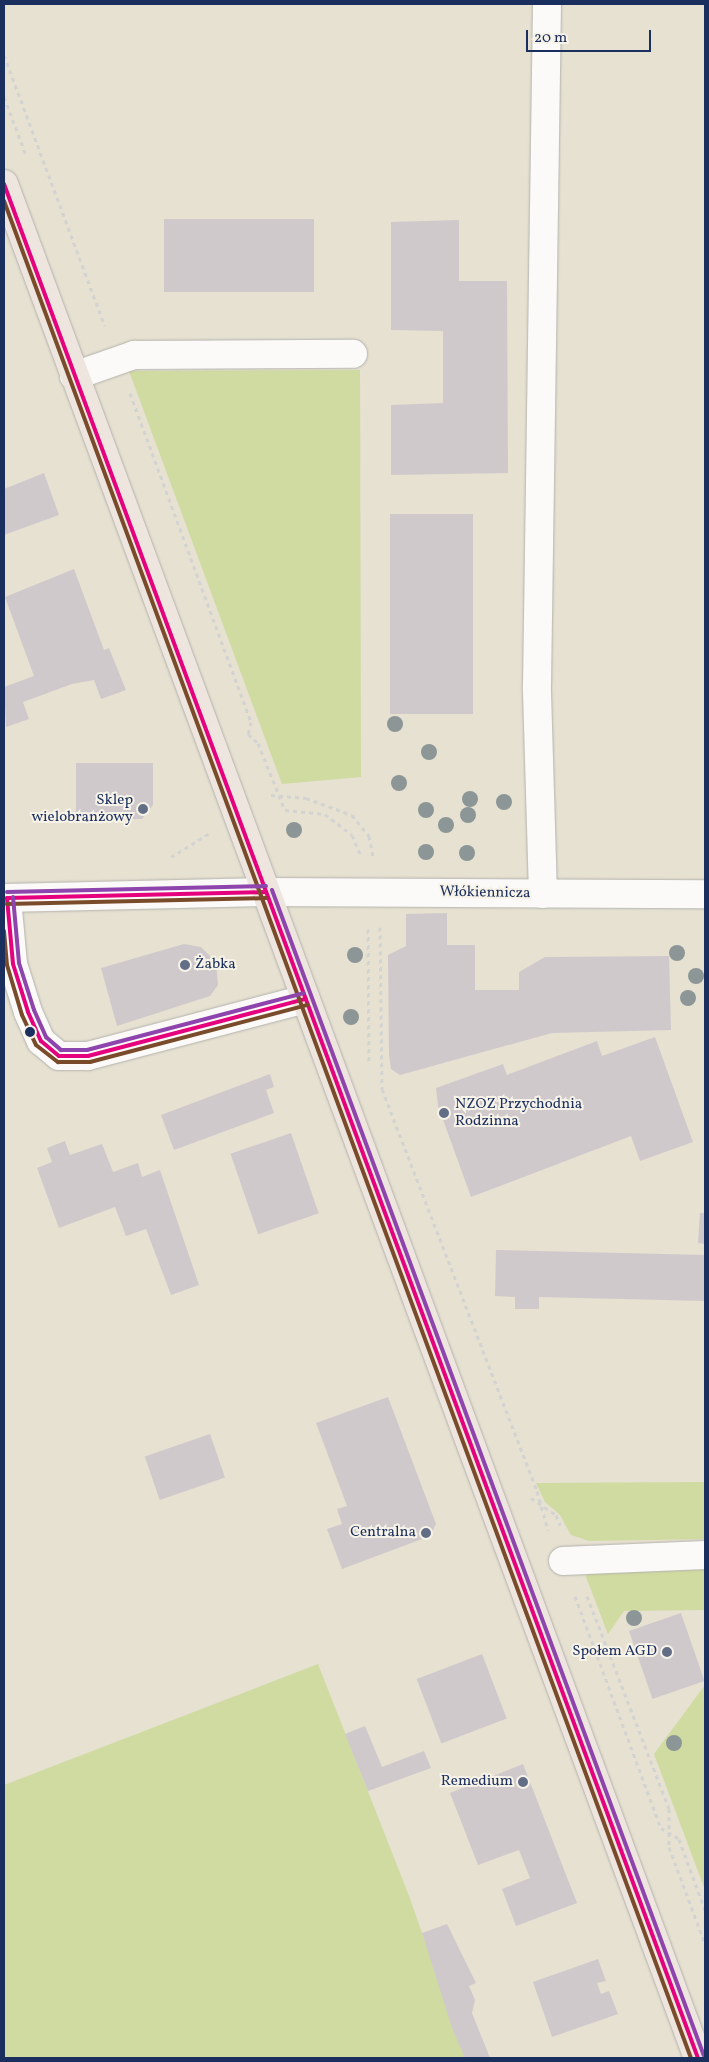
<!DOCTYPE html>
<meta charset="utf-8">
<style>
body{margin:0}
#map{position:relative;width:709px;height:2062px;overflow:hidden;background:#e6e1d1;font-family:Vollkorn,serif}
div>[style]{position:absolute}
[style*='--x']{left:calc(var(--x)*1px);top:calc(var(--y)*1px);width:calc(var(--w)*1px);rotate:calc(var(--a)*1deg)}
.green>*{inset:0;background:#d0dba1}
.building>*{inset:0;background:#d0c9cc;transform-origin:0 0}
.path>*{height:3px;margin-top:-1.5px;transform-origin:0;background:repeating-linear-gradient(90deg,#d3d3d2 0 4px,transparent 0 8px)}
.roads{filter:drop-shadow(0 0 1px #b3b2ad) drop-shadow(0 0 1px #b3b2ad)}
.minor>*{height:28px;margin:-14px;padding:0 14px;transform-origin:14px;border-radius:14px;background:#fbfaf8}
.major>*{height:28px;margin:-14px;padding:0 14px;transform-origin:14px;border-radius:14px;background:#eee5de}
.bus-1>*{height:4px;margin:-2px;padding:0 2px;transform-origin:2px;border-radius:2px;background:#e5007d}
.bus-2>*{height:4px;margin:-2px;padding:0 2px;transform-origin:2px;border-radius:2px;background:#7a4b2a}
.bus-3>*{height:4px;margin:-2px;padding:0 2px;transform-origin:2px;border-radius:2px;background:#8e44ad}
.trees>*{width:16px;height:16px;margin:-8px;border-radius:50%;background:#8d9696}
.dots>*{width:14px;height:14px;translate:-50% -50%;box-sizing:border-box;border:2px solid #f7f3e8;border-radius:50%}
span{translate:-50% -50%;white-space:nowrap;text-align:center;line-height:1.15;-webkit-text-stroke:4px #f7f3e8;paint-order:stroke}
.poi-label{font-size:15px;color:#1b2f5e}
.right{translate:-100% -50%;text-align:right}
.left{translate:0 -50%;text-align:left}
.street-label{font-size:15px;color:#1b2f5e}
.frame{position:absolute;inset:0;border:5px solid #1b2f5e;pointer-events:none}
.scale{position:absolute;left:526px;top:30px;width:125px;height:22px;box-sizing:border-box;border:2px solid #1b2f5e;border-top:0;padding-left:6px;font-size:15px;line-height:18px;white-space:nowrap;color:#1b2f5e;-webkit-text-stroke:4px #f7f3e8;paint-order:stroke}
</style>
<div id="map">
<div class="green">
<i style="clip-path:polygon(360px 370px,361px 777px,282px 784px,129px 371px)"></i>
<i style="clip-path:polygon(705px 1482px,705px 1539px,589px 1541px,571px 1535px,560px 1515px,545px 1502px,536px 1483px)"></i>
<i style="clip-path:polygon(705px 1570px,705px 1610px,624px 1611px,608px 1634px,586px 1577px,588px 1571px)"></i>
<i style="clip-path:polygon(318px 1664px,409px 1896px,466px 2058px,4px 2058px,4px 1785px)"></i>
<i style="clip-path:polygon(705px 1685px,705px 1890px,654px 1754px)"></i>
</div>
<div class="building">
<i style="left:164px;top:219px;width:150px;height:73px"></i>
<i style="clip-path:polygon(459px 220px,459px 281px,507px 281px,508px 473px,391px 475px,391px 405px,443px 403px,443px 331px,391px 330px,391px 222px)"></i>
<i style="clip-path:polygon(44px 473px,59px 515px,4px 535px,4px 489px)"></i>
<i style="left:473px;top:514px;width:200px;height:83px;rotate:90deg"></i>
<i style="clip-path:polygon(74px 569px,104px 650px,109px 648px,126px 690px,101px 699px,94px 680px,72px 684px,23px 702px,29px 719px,6px 727px,4px 687px,34px 676px,5px 597px)"></i>
<i style="clip-path:polygon(76px 763px,153px 763px,153px 805px,142px 819px,76px 819px)"></i>
<i style="clip-path:polygon(447px 913px,447px 945px,475px 945px,475px 990px,519px 990px,519px 972px,545px 957px,669px 956px,671px 1030px,552px 1033px,400px 1075px,391px 1069px,389px 1055px,388px 955px,406px 946px,406px 914px)"></i>
<i style="clip-path:polygon(184px 944px,201px 947px,216px 962px,218px 985px,210px 996px,117px 1026px,101px 968px)"></i>
<i style="clip-path:polygon(655px 1037px,693px 1142px,640px 1161px,631px 1136px,471px 1197px,438px 1106px,436px 1088px,503px 1064px,507px 1075px,597px 1041px,602px 1056px)"></i>
<i style="clip-path:polygon(270px 1074px,274px 1087px,266px 1090px,274px 1113px,174px 1150px,161px 1115px)"></i>
<i style="left:291px;top:1133px;width:85px;height:64px;rotate:71deg"></i>
<i style="clip-path:polygon(65px 1141px,70px 1155px,102px 1144px,113px 1172px,138px 1163px,142px 1177px,160px 1170px,199px 1285px,171px 1295px,146px 1229px,126px 1236px,115px 1207px,59px 1228px,37px 1168px,52px 1162px,47px 1148px)"></i>
<i style="clip-path:polygon(700px 1213px,705px 1213px,705px 1244px,698px 1243px)"></i>
<i style="clip-path:polygon(496px 1250px,705px 1255px,705px 1301px,539px 1297px,539px 1309px,515px 1309px,515px 1297px,495px 1296px)"></i>
<i style="clip-path:polygon(388px 1397px,436px 1524px,430px 1536px,342px 1569px,327px 1529px,342px 1524px,337px 1509px,347px 1506px,316px 1423px)"></i>
<i style="left:210px;top:1434px;width:46px;height:69px;rotate:71deg"></i>
<i style="left:681px;top:1613px;width:72px;height:55px;rotate:71deg"></i>
<i style="left:482px;top:1654px;width:69px;height:70px;rotate:69deg"></i>
<i style="clip-path:polygon(365px 1726px,382px 1767px,424px 1751px,431px 1768px,368px 1791px,345px 1734px)"></i>
<i style="clip-path:polygon(523px 1764px,577px 1903px,516px 1926px,502px 1889px,530px 1878px,519px 1850px,478px 1865px,450px 1793px)"></i>
<i style="clip-path:polygon(447px 1924px,476px 1983px,469px 1986px,475px 2000px,472px 2013px,490px 2058px,465px 2058px,452px 2028px,422px 1933px)"></i>
<i style="clip-path:polygon(598px 1959px,606px 1981px,597px 1983px,601px 1994px,609px 1991px,618px 2014px,552px 2037px,533px 1982px)"></i>
</div>
<div class="path">
<i style="--x:4;--y:55;--w:289;--a:69.6"></i>
<i style="--x:4;--y:97;--w:62;--a:69.2"></i>
<i style="--x:130;--y:393;--w:351;--a:69.8"></i>
<i style="--x:251;--y:722;--w:13;--a:103"></i>
<i style="--x:248;--y:734;--w:13;--a:42"></i>
<i style="--x:258;--y:743;--w:72;--a:68.1"></i>
<i style="--x:285;--y:810;--w:40;--a:5.7"></i>
<i style="--x:325;--y:814;--w:34;--a:38"></i>
<i style="--x:352;--y:835;--w:23;--a:67"></i>
<i style="--x:271;--y:795;--w:35;--a:5"></i>
<i style="--x:306;--y:798;--w:49;--a:20.3"></i>
<i style="--x:352;--y:815;--w:27;--a:51"></i>
<i style="--x:369;--y:836;--w:21;--a:79"></i>
<i style="--x:171;--y:857;--w:44;--a:-31.9"></i>
<i style="--x:380;--y:927;--w:162;--a:89.3"></i>
<i style="--x:382;--y:1089;--w:431;--a:68.9"></i>
<i style="--x:537;--y:1491;--w:41;--a:74.2"></i>
<i style="--x:368;--y:929;--w:134;--a:89.6"></i>
<i style="--x:531;--y:1498;--w:30;--a:34"></i>
<i style="--x:556;--y:1515;--w:11;--a:68"></i>
<i style="--x:575;--y:1596;--w:247;--a:69.7"></i>
<i style="--x:661;--y:1828;--w:21;--a:31"></i>
<i style="--x:679;--y:1839;--w:76;--a:69.9"></i>
<i style="--x:587;--y:1596;--w:228;--a:68.9"></i>
<i style="--x:669;--y:1809;--w:38;--a:90"></i>
<i style="--x:669;--y:1847;--w:103;--a:69.6"></i>
</div>
<div class="roads">
<div class="minor">
<i style="--x:74;--y:376;--w:64;--a:-19.3"></i>
<i style="--x:134;--y:355;--w:219;--a:-0.3"></i>
<i style="--x:543;--y:894;--w:208;--a:-91.7"></i>
<i style="--x:537;--y:686;--w:682;--a:-89.16"></i>
<i style="--x:4;--y:898;--w:262;--a:-1.3"></i>
<i style="--x:266;--y:892;--w:439;--a:0.3"></i>
<i style="--x:7;--y:898;--w:66;--a:84.8"></i>
<i style="--x:13;--y:964;--w:50;--a:72.6"></i>
<i style="--x:28;--y:1012;--w:32;--a:66"></i>
<i style="--x:41;--y:1041;--w:23;--a:40"></i>
<i style="--x:59;--y:1056;--w:29;--a:0"></i>
<i style="--x:88;--y:1056;--w:225;--a:-14.7"></i>
<i style="--x:563;--y:1561;--w:142;--a:-2.4"></i>
</div>
<div class="major">
<i style="--x:4;--y:184;--w:1998;--a:69.68"></i>
</div>
</div>
<div class="bus-1">
<i style="--x:4;--y:184;--w:1998;--a:69.68"></i>
<i style="--x:7;--y:898;--w:66;--a:84.8"></i>
<i style="--x:13;--y:964;--w:50;--a:72.6"></i>
<i style="--x:28;--y:1012;--w:32;--a:66"></i>
<i style="--x:41;--y:1041;--w:23;--a:40"></i>
<i style="--x:59;--y:1056;--w:29;--a:0"></i>
<i style="--x:88;--y:1056;--w:225;--a:-14.7"></i>
<i style="--x:7;--y:898;--w:259;--a:-1.3"></i>
</div>
<div class="bus-2">
<i style="--x:4;--y:201;--w:1980;--a:69.7"></i>
<i style="--x:7;--y:904;--w:259;--a:-1.3"></i>
<i style="--x:4;--y:931;--w:34;--a:85"></i>
<i style="--x:7;--y:965;--w:52;--a:73.3"></i>
<i style="--x:22;--y:1015;--w:33;--a:65"></i>
<i style="--x:36;--y:1045;--w:28;--a:38"></i>
<i style="--x:58;--y:1062;--w:32;--a:0"></i>
<i style="--x:90;--y:1062;--w:225;--a:-14.7"></i>
</div>
<div class="bus-3">
<i style="--x:272;--y:890;--w:1243;--a:69.67"></i>
<i style="--x:7;--y:892;--w:259;--a:-1.3"></i>
<i style="--x:13;--y:897;--w:66;--a:84.8"></i>
<i style="--x:19;--y:963;--w:49;--a:72.3"></i>
<i style="--x:34;--y:1010;--w:30;--a:66"></i>
<i style="--x:46;--y:1037;--w:20;--a:41"></i>
<i style="--x:61;--y:1050;--w:26;--a:0"></i>
<i style="--x:87;--y:1050;--w:224;--a:-14.7"></i>
</div>
<div class="trees">
<i style="left:395px;top:724px"></i>
<i style="left:429px;top:752px"></i>
<i style="left:399px;top:783px"></i>
<i style="left:470px;top:799px"></i>
<i style="left:504px;top:802px"></i>
<i style="left:426px;top:810px"></i>
<i style="left:468px;top:815px"></i>
<i style="left:446px;top:825px"></i>
<i style="left:294px;top:830px"></i>
<i style="left:426px;top:852px"></i>
<i style="left:467px;top:853px"></i>
<i style="left:677px;top:953px"></i>
<i style="left:355px;top:955px"></i>
<i style="left:696px;top:976px"></i>
<i style="left:688px;top:998px"></i>
<i style="left:351px;top:1017px"></i>
<i style="left:634px;top:1618px"></i>
<i style="left:674px;top:1743px"></i>
</div>
<div class="dots">
<i style="left:143px;top:809px;background:#626d86"></i>
<i style="left:185px;top:965px;background:#626d86"></i>
<i style="left:30px;top:1032px;background:#1b2f5e"></i>
<i style="left:444px;top:1113px;background:#626d86"></i>
<i style="left:426px;top:1533px;background:#626d86"></i>
<i style="left:667px;top:1652px;background:#626d86"></i>
<i style="left:523px;top:1782px;background:#626d86"></i>
</div>
<div class="poi-label">
<span class="right" style="left:133px;top:809px">Sklep<br>wielobranżowy</span>
<span class="left" style="left:195px;top:965px">Żabka</span>
<span class="left" style="left:455px;top:1113px">NZOZ Przychodnia<br>Rodzinna</span>
<span class="right" style="left:416px;top:1533px">Centralna</span>
<span class="right" style="left:657px;top:1652px">Społem AGD</span>
<span class="right" style="left:513px;top:1782px">Remedium</span>
</div>
<div class="street-label">
<span style="left:485px;top:893px;rotate:1deg">Włókiennicza</span>
</div>
<div class="frame"></div>
<div class="scale">20 m</div>
</div>
